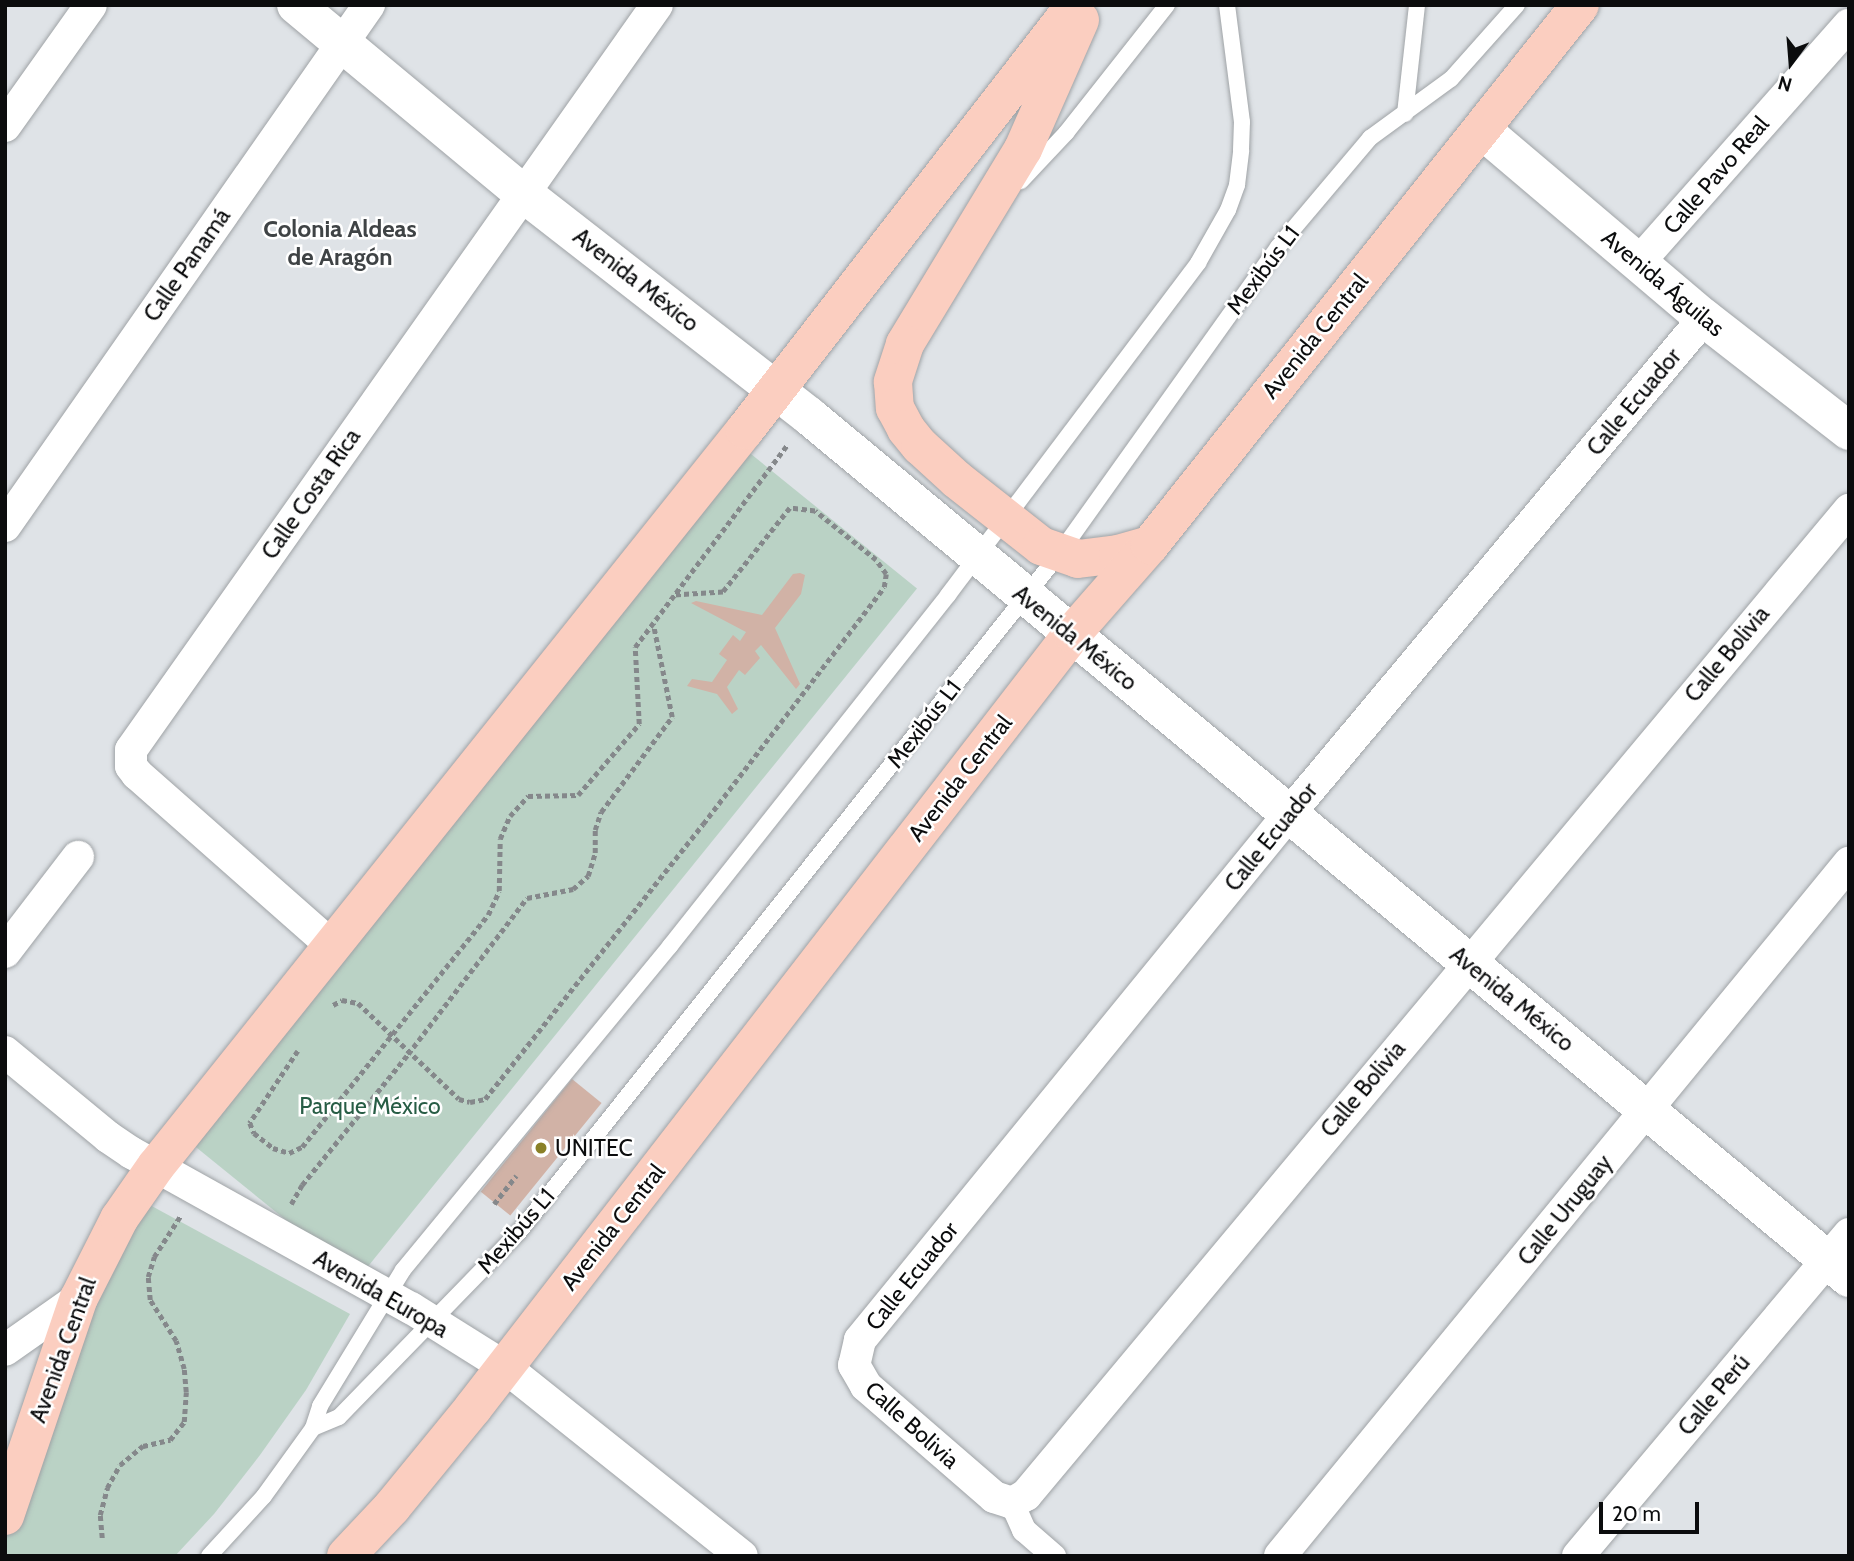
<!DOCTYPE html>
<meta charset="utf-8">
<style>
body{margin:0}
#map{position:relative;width:1854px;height:1561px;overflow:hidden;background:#dfe3e7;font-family:Cabin,sans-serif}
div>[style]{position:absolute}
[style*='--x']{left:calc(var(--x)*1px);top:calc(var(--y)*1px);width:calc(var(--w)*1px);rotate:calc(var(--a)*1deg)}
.green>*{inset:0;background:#bad2c5;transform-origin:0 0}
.building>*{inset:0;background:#d1b2a6;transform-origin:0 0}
.path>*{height:4.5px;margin-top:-2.25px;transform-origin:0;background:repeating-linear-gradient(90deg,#85888b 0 5px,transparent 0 8.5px)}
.roads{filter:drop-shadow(0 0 2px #9fa3a6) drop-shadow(0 0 2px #9fa3a6)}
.service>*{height:16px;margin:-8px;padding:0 8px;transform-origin:8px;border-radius:8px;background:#fff}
.pedestrian>*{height:24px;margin:-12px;padding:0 12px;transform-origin:12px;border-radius:12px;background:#fff}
.minor>*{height:32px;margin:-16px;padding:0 16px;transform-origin:16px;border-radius:16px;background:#fff}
.tertiary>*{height:38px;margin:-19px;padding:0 19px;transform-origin:19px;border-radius:19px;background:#fff}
.trunk>*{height:38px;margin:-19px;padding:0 19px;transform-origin:19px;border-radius:19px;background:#fbcec0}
.dots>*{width:19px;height:19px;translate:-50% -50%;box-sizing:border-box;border:4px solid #fff;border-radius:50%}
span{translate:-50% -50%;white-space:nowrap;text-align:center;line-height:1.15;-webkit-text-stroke:5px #fff;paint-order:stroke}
.street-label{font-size:23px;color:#0b0c0d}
.park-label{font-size:23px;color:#275d45}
.poi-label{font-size:23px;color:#0b0c0d}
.left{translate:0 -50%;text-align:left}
.neighbourhood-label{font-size:24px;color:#3f4345;font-weight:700}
.frame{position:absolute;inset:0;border:7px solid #0b0c0d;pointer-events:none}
.north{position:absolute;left:1756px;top:28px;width:70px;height:70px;-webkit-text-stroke:5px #fff;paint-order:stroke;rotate:196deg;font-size:19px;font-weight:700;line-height:28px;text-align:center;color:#0b0c0d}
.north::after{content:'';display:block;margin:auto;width:24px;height:32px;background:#0b0c0d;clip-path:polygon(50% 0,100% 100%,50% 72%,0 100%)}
.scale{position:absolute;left:1599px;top:1502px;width:100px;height:32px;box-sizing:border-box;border:4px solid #0b0c0d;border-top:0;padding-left:9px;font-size:21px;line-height:24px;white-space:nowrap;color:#0b0c0d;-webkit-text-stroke:5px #fff;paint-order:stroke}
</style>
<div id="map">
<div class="green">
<i style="left:746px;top:450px;width:220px;height:888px;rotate:39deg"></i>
<i style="clip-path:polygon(148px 1204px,350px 1314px,306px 1390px,260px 1455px,214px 1514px,175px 1556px,5px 1556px,5px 1539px,85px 1309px)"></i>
</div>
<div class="building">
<i style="clip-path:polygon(800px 573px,805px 575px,801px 594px,775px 628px,800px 684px,796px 689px,761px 645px,755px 651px,760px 658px,745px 675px,739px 670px,727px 687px,738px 709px,732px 714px,717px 694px,687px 686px,692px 679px,712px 682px,727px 660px,719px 654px,733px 635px,740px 641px,746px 632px,691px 603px,696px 601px,762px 615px,793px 574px)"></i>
<i style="left:572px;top:1079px;width:38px;height:145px;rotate:39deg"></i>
</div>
<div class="path">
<i style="--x:333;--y:1005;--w:10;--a:-29"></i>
<i style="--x:342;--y:1000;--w:16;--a:11"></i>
<i style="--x:358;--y:1003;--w:139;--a:43.5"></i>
<i style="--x:459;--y:1099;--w:11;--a:15"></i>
<i style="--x:470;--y:1102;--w:15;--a:-11"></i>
<i style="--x:485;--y:1099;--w:351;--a:-51.6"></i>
<i style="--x:703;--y:824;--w:298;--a:-52.6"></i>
<i style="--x:884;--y:587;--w:13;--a:-81"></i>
<i style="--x:886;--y:574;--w:17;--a:-126"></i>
<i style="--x:876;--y:560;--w:78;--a:-141.2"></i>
<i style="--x:815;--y:511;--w:25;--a:-173"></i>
<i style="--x:790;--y:508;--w:107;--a:128.6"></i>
<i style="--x:723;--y:592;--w:49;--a:176.5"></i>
<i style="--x:298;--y:1051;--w:87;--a:123.7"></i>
<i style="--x:250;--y:1123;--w:11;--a:68"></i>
<i style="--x:254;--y:1133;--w:24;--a:38"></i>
<i style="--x:273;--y:1148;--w:17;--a:17"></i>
<i style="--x:289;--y:1153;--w:14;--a:-25"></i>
<i style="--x:302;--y:1147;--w:297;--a:-51.3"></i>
<i style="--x:488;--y:915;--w:26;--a:-65"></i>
<i style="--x:499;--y:891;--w:52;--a:-88.9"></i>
<i style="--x:500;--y:839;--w:25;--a:-67"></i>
<i style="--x:510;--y:816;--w:27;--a:-48"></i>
<i style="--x:528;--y:796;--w:50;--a:-1.1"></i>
<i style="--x:578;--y:795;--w:94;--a:-49.3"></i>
<i style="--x:639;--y:724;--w:77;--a:-93"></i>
<i style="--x:635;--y:647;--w:253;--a:-53"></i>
<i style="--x:291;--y:1204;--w:22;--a:-60"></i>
<i style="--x:302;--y:1185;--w:169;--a:-51"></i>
<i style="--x:408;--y:1054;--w:196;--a:-52.7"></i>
<i style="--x:527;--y:898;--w:47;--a:-11.1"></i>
<i style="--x:573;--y:889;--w:20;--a:-41"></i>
<i style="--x:588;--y:876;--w:24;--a:-73"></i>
<i style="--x:595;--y:853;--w:23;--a:-90"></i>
<i style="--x:595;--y:830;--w:19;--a:-72"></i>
<i style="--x:601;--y:812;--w:119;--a:-53.2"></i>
<i style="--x:672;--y:717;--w:95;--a:-101.5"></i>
<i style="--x:494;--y:1204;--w:36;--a:-52"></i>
<i style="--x:102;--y:1538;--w:23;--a:-95"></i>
<i style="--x:100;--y:1515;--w:28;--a:-75"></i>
<i style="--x:107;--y:1488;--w:26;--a:-61"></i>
<i style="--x:120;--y:1465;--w:30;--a:-40"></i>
<i style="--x:143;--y:1446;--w:28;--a:-13"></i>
<i style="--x:170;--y:1440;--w:23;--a:-52"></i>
<i style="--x:184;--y:1422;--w:30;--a:-86"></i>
<i style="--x:186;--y:1392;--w:23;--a:-95"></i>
<i style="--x:184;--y:1369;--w:29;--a:-106"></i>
<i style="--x:176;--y:1341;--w:49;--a:-122.4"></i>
<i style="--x:150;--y:1300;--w:23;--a:-95"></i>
<i style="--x:148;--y:1277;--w:21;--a:-73"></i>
<i style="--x:154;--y:1257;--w:50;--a:-57.3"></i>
</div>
<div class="roads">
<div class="service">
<i style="--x:1405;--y:114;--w:110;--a:-83.7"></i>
<i style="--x:1021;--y:181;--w:66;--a:-46.8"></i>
<i style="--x:1066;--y:133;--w:163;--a:-51.7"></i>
<i style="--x:313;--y:1428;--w:28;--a:-23"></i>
<i style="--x:339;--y:1417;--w:258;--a:-45.8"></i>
<i style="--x:519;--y:1232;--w:867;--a:-51.46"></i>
<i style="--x:1059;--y:554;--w:377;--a:-54.5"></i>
<i style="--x:1278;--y:247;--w:143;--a:-49.8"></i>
<i style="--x:1370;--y:138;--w:100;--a:-36.1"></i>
<i style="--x:1451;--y:79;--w:99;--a:-48.3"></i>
<i style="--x:209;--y:1556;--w:81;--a:-47.5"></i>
<i style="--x:264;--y:1496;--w:84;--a:-54.2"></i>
<i style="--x:313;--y:1428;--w:23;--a:-72"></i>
<i style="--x:320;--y:1406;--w:159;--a:-58.6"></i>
<i style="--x:403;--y:1270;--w:420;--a:-50.5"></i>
<i style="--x:670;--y:946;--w:448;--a:-51.6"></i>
<i style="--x:948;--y:595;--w:416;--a:-53"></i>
<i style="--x:1198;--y:263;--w:61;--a:-60.5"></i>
<i style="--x:1228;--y:210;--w:27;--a:-70"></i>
<i style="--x:1237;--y:185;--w:35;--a:-83"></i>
<i style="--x:1241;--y:150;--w:28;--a:-88"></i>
<i style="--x:1242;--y:122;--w:118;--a:-97.3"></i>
</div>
<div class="pedestrian">
<i style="--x:1012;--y:1503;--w:30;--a:66"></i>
<i style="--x:1024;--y:1530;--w:40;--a:41"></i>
</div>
<div class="minor">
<i style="--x:5;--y:126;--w:148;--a:-54.6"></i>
<i style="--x:1639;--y:262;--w:317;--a:-48.5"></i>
<i style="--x:1704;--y:318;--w:647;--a:129.92"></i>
<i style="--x:1289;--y:814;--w:679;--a:129.2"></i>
<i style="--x:860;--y:1340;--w:26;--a:103"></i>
<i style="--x:854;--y:1365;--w:24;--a:60"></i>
<i style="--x:866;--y:1386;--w:169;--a:40.9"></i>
<i style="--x:994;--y:1497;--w:19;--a:18"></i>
<i style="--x:1012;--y:1503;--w:16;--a:-30"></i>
<i style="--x:1026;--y:1495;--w:1284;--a:-50.12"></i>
<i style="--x:5;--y:526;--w:636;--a:-55.06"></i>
<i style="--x:332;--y:946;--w:260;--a:-138.6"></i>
<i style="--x:137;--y:774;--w:10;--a:-127"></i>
<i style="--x:131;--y:766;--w:16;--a:-90"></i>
<i style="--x:131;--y:750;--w:912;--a:-54.78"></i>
<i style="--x:5;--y:952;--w:120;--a:-52.5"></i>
<i style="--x:5;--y:1052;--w:134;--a:39.5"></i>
<i style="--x:108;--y:1137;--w:29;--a:34"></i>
<i style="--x:132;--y:1153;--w:319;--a:29.1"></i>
<i style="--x:411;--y:1308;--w:111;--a:32.1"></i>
<i style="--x:505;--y:1367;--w:303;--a:38.6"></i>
<i style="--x:5;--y:1350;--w:90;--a:-35.1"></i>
<i style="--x:1280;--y:1556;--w:897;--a:-50.61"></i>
<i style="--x:1578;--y:1556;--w:421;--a:-49.9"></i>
</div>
<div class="tertiary">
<i style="--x:296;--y:5;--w:296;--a:39.7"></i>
<i style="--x:524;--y:194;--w:361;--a:37.9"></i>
<i style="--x:809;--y:416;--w:1351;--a:39.65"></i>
<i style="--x:1482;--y:130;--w:291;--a:40.3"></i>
<i style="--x:1704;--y:318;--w:184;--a:37.9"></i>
</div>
<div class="trunk">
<i style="--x:1080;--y:20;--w:141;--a:113.8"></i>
<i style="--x:1023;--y:149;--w:228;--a:121.2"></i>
<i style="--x:905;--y:344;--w:40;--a:108"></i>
<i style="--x:893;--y:382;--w:26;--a:86"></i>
<i style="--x:895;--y:408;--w:24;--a:62"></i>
<i style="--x:906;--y:429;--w:22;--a:51"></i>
<i style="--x:920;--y:446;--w:49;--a:42.5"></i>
<i style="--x:956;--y:479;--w:108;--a:38.2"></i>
<i style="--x:1041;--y:546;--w:39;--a:19"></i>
<i style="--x:1078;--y:559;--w:40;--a:-7.1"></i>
<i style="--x:1118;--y:554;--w:33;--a:-16"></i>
<i style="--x:5;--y:1516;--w:230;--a:-71.3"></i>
<i style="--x:79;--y:1298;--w:89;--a:-63.1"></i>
<i style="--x:119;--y:1219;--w:65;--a:-55.1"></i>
<i style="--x:156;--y:1166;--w:943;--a:-51.33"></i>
<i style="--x:745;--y:430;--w:538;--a:-52.17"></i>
<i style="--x:346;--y:1556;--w:67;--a:-46.8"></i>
<i style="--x:392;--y:1507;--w:128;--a:-50.7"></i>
<i style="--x:473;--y:1408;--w:979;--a:-52.26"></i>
<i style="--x:1072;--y:634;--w:118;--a:-48.8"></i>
<i style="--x:1150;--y:545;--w:690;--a:-51.47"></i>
</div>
</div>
<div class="dots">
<i style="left:541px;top:1148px;background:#8a8027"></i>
</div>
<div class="street-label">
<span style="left:1716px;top:175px;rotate:-49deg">Calle Pavo Real</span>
<span style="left:187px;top:265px;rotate:-55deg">Calle Panamá</span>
<span style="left:1263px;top:270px;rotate:-53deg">Mexibús L1</span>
<span style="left:636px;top:280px;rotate:38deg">Avenida México</span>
<span style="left:1663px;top:283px;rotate:40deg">Avenida Águilas</span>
<span style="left:1315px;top:336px;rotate:-51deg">Avenida Central</span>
<span style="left:1634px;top:402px;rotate:-50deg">Calle Ecuador</span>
<span style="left:311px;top:494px;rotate:-55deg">Calle Costa Rica</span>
<span style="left:1075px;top:638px;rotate:39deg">Avenida México</span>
<span style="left:1727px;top:654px;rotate:-50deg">Calle Bolivia</span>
<span style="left:924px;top:724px;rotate:-52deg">Mexibús L1</span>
<span style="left:960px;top:778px;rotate:-52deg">Avenida Central</span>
<span style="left:1271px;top:837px;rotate:-51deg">Calle Ecuador</span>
<span style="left:1512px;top:999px;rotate:39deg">Avenida México</span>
<span style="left:1363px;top:1089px;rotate:-50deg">Calle Bolivia</span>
<span style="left:1565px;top:1210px;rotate:-51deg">Calle Uruguay</span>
<span style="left:613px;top:1227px;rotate:-52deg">Avenida Central</span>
<span style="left:516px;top:1231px;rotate:-49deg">Mexibús L1</span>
<span style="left:912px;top:1276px;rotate:-51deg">Calle Ecuador</span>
<span style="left:381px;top:1294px;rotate:30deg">Avenida Europa</span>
<span style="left:63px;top:1350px;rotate:-70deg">Avenida Central</span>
<span style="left:1714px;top:1395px;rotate:-50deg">Calle Perú</span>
<span style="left:912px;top:1425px;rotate:42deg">Calle Bolivia</span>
</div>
<div class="park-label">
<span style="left:370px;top:1106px">Parque México</span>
</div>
<div class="poi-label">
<span class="left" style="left:555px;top:1148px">UNITEC</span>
</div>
<div class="neighbourhood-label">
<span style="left:340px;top:243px">Colonia Aldeas<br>de Aragón</span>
</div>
<div class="frame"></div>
<div class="north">N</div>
<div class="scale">20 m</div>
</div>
